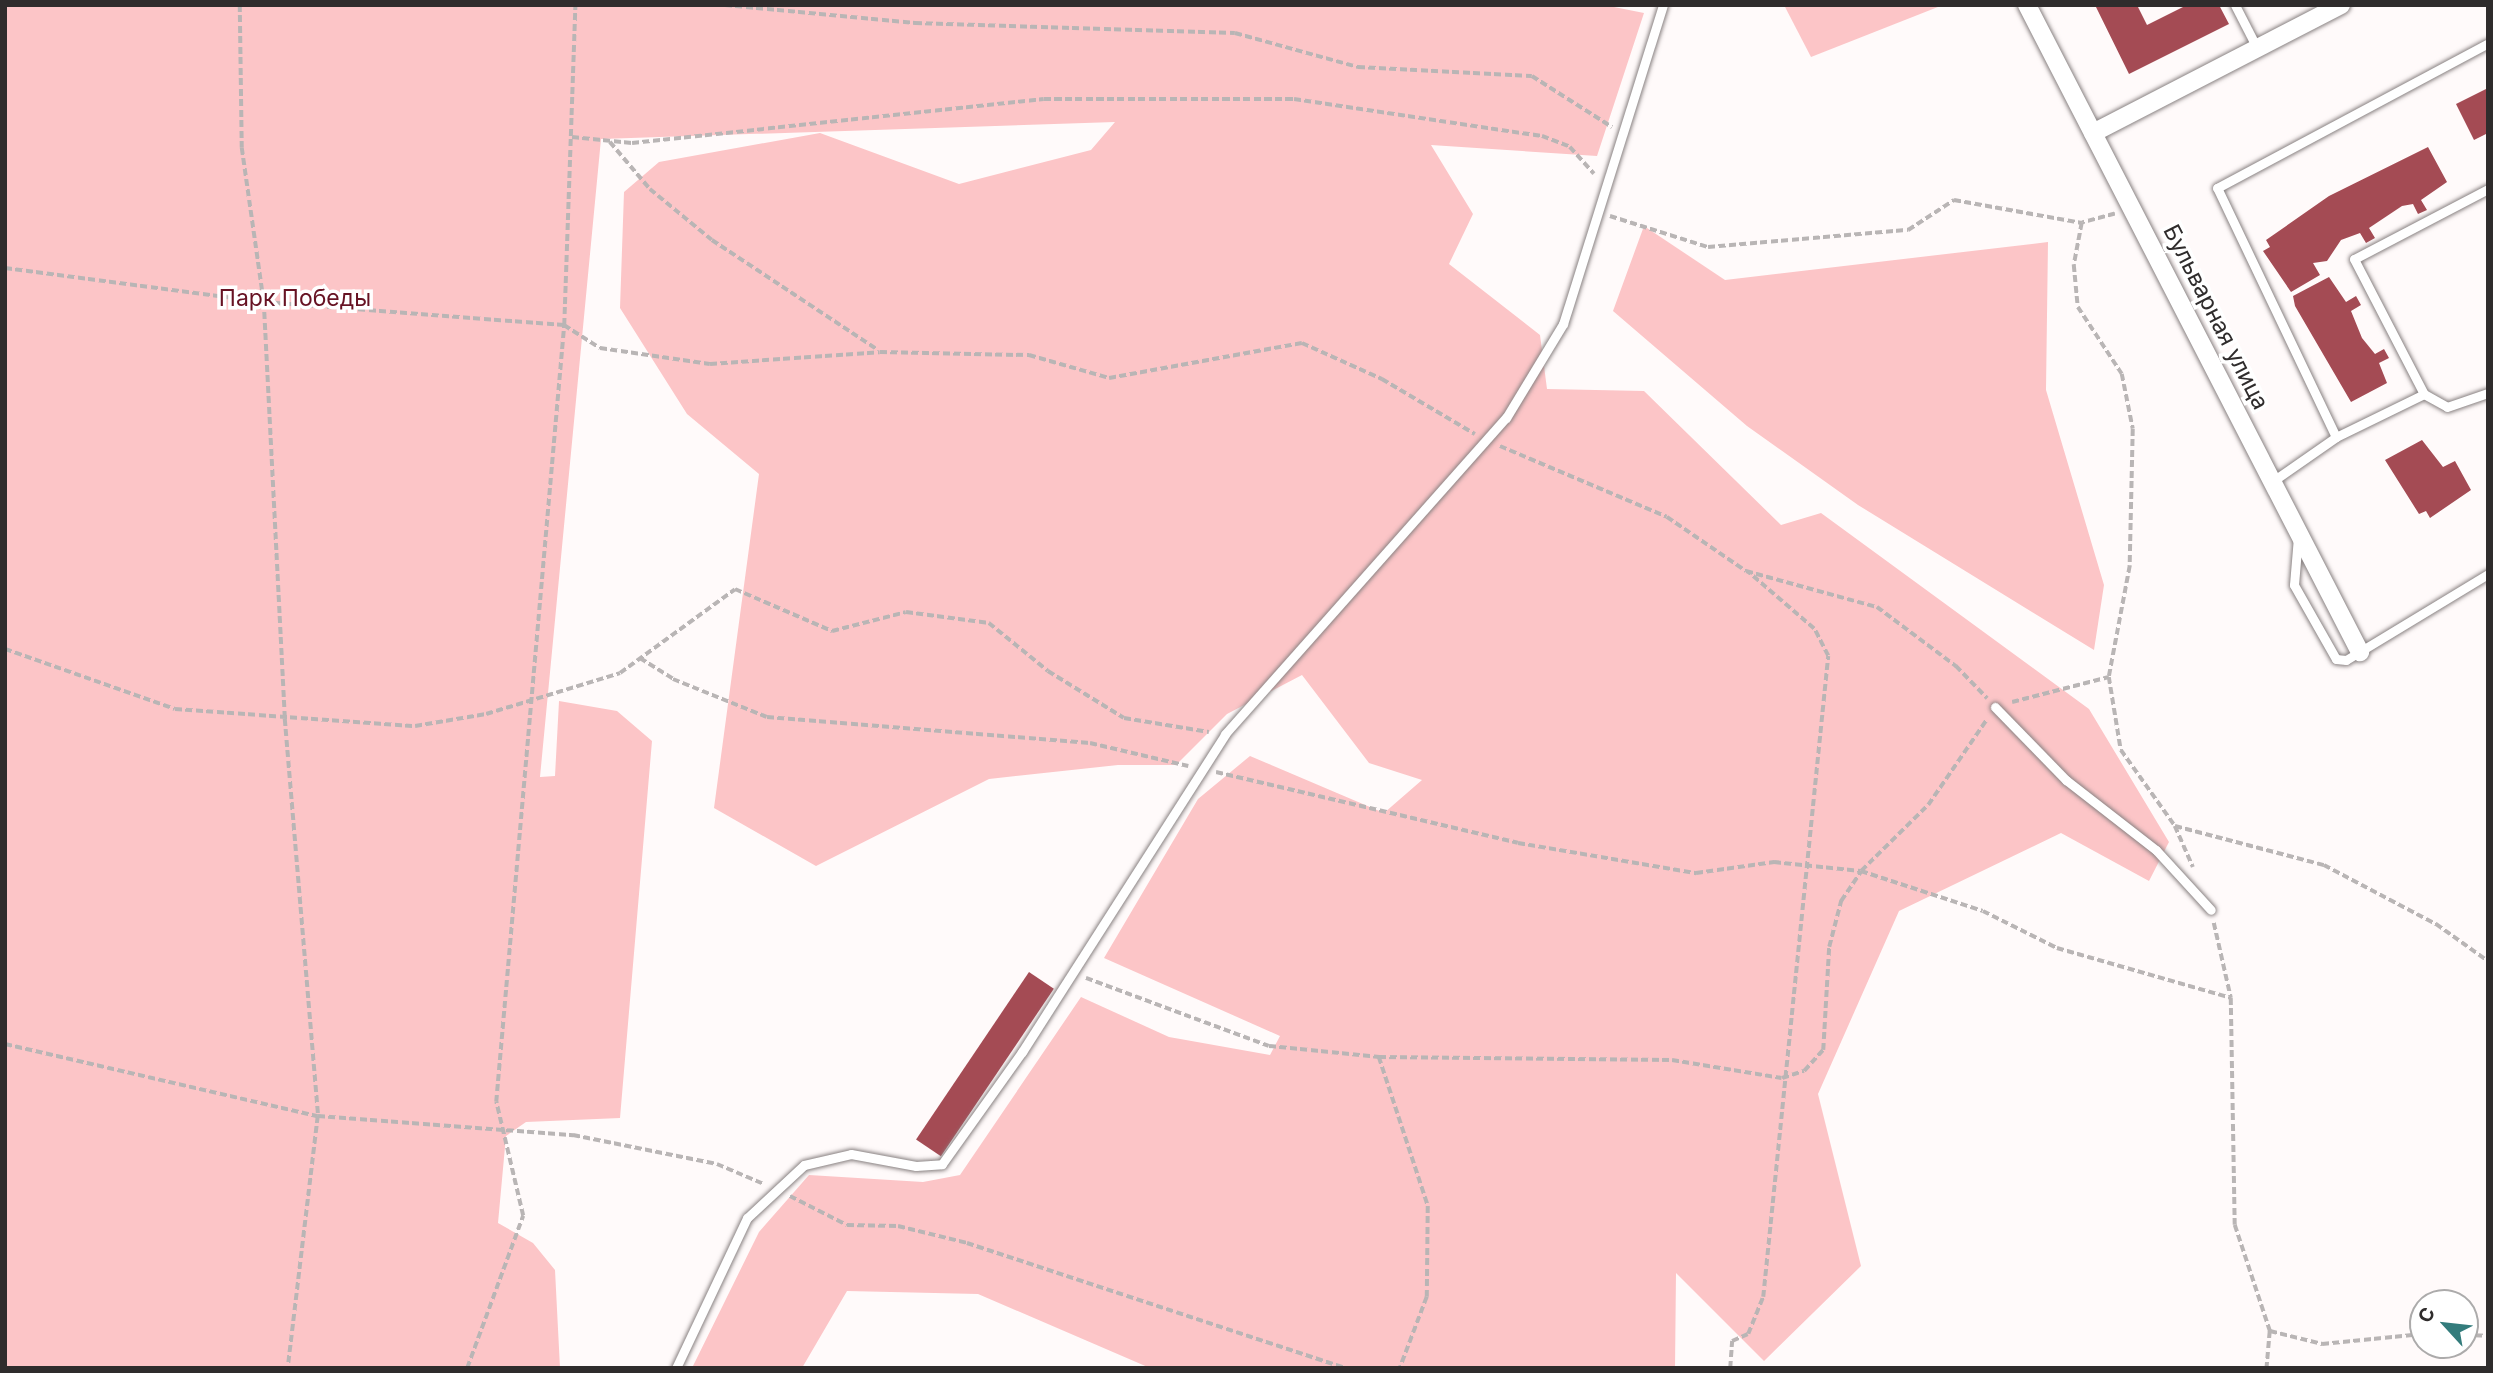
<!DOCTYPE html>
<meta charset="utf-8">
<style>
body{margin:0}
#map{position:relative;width:2493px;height:1373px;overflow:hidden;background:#fffafa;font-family:Inter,sans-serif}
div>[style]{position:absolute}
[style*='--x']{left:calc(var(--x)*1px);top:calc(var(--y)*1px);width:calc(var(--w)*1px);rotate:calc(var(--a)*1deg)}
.green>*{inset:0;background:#fcc5c7}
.building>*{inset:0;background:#a44b54;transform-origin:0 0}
.path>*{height:3.5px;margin-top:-1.75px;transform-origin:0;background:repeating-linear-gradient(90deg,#b9b5b5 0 7px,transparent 0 10.5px)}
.roads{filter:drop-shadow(0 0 2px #898282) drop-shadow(0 0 2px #898282)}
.lane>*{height:9px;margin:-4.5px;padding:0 4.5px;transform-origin:4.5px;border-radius:4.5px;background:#fff}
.street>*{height:18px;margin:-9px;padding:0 9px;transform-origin:9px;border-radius:9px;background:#fff}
span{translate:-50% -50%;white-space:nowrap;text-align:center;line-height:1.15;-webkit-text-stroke:7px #fff;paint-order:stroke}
.park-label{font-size:23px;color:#671223}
.street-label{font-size:23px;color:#2f2c2c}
.frame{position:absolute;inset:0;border:7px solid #2f2c2c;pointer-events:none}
.north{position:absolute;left:2409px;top:1289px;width:70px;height:70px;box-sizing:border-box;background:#fff;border:2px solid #acabab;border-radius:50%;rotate:297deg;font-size:19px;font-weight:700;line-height:28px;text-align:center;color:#2f2c2c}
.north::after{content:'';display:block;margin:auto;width:24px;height:32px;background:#337c7c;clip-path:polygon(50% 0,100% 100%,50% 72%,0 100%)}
</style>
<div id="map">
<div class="green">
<i style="clip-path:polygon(5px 5px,1604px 5px,1644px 13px,1597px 156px,1431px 145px,1473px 214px,1449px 264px,1540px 335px,1547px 389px,1644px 391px,1781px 525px,1821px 513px,2089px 709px,2169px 842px,2149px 881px,2061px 833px,1899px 911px,1818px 1094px,1861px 1266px,1764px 1361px,1676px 1273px,1675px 1368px,1150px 1368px,978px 1294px,847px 1291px,802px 1368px,692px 1368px,759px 1232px,809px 1175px,923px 1182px,960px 1175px,1081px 997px,1169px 1037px,1270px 1055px,1280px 1036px,1104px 958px,1198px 799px,1250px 756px,1384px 813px,1422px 780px,1369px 763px,1302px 675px,1227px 714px,1176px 765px,1118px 765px,989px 779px,816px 866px,714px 808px,759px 474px,687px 414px,620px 308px,624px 192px,659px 162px,820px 133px,959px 184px,1091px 150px,1115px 122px,601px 139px,540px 777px,555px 776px,559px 701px,617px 711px,652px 741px,620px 1118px,526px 1122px,506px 1136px,498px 1223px,533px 1243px,555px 1270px,560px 1368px,5px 1368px)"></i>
<i style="clip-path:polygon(1784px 5px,1943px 5px,1811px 57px)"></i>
<i style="clip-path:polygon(1644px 226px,1725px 280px,2048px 242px,2046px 390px,2104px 585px,2094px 650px,1858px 505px,1747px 426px,1613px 311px)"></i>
</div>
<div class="building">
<i style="clip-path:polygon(2095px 5px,2137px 5px,2147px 25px,2187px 5px,2219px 5px,2229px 24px,2129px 74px)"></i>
<i style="clip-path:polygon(2488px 88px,2488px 133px,2474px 140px,2456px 104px)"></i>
<i style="clip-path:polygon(2428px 147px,2447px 182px,2421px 200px,2427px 210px,2418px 214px,2413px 204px,2402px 206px,2369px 228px,2375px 238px,2366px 243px,2360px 233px,2341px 240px,2327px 261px,2313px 263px,2320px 275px,2291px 292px,2263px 251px,2270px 247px,2266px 240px,2329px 196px)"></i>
<i style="clip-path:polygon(2329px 277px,2346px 302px,2356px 296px,2361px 305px,2351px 311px,2362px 338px,2375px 354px,2384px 349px,2389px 358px,2379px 363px,2387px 383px,2351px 402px,2295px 306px,2293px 296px)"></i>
<i style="clip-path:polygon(2422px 440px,2443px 467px,2455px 461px,2471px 490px,2430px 518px,2426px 511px,2419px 514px,2385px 460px)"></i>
<i style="left:1029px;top:972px;width:30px;height:202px;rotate:34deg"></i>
</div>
<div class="path">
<i style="--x:240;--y:5;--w:143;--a:89.2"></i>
<i style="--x:242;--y:148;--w:156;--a:81.9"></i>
<i style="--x:264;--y:302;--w:418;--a:87.1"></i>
<i style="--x:285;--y:719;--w:398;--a:85.2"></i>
<i style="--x:318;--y:1116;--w:254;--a:96.8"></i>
<i style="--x:725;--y:5;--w:191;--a:5.4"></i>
<i style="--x:915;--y:23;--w:320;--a:1.8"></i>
<i style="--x:1235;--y:33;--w:128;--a:15.5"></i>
<i style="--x:1358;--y:67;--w:174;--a:3"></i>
<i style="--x:1532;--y:76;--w:95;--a:32.5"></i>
<i style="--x:572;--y:137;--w:60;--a:5.7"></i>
<i style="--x:632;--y:143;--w:414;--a:-6.1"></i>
<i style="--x:1044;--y:99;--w:250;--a:0"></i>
<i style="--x:1294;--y:99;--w:251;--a:8.5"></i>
<i style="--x:1542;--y:136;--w:30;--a:21"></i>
<i style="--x:1570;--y:147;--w:36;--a:48"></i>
<i style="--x:610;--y:142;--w:62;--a:49.6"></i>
<i style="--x:650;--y:189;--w:80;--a:39.4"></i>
<i style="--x:712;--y:240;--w:199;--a:33.5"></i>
<i style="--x:2115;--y:214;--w:34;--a:165"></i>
<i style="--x:2082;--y:223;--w:43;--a:100.8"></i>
<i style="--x:2074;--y:265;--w:42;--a:84.6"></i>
<i style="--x:2078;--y:307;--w:80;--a:56.7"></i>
<i style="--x:2122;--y:374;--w:56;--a:78.7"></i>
<i style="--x:2133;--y:429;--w:137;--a:91.3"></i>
<i style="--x:2130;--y:566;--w:113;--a:100.7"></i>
<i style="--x:2109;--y:677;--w:74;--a:80.7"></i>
<i style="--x:2121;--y:750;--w:93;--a:54.6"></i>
<i style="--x:2175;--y:826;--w:45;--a:66.3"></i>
<i style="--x:1610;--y:216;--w:103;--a:17.6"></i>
<i style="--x:1708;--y:247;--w:201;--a:-4.9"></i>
<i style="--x:1908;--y:230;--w:55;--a:-33.1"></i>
<i style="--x:1954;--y:200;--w:130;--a:10.2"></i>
<i style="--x:5;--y:268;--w:261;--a:7.5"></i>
<i style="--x:264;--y:302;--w:301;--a:4.4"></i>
<i style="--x:564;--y:325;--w:43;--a:32.6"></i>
<i style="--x:600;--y:348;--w:111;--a:8.3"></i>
<i style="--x:710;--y:364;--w:170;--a:-4"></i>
<i style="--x:880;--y:352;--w:149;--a:1.2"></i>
<i style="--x:1029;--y:355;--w:83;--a:16"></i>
<i style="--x:1109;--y:378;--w:196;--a:-10.3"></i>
<i style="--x:1302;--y:343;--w:88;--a:24.2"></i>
<i style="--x:1382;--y:379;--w:108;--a:30.6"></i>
<i style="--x:1500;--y:446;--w:181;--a:23"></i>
<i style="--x:1667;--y:517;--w:96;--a:34.4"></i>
<i style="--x:1746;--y:571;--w:136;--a:15.4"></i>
<i style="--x:1877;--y:607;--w:99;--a:36.8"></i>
<i style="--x:1956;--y:666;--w:45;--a:45.9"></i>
<i style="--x:5;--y:649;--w:180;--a:19.4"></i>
<i style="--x:175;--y:709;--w:241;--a:4.1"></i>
<i style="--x:415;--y:726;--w:72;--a:-9.6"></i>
<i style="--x:486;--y:714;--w:140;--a:-17"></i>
<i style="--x:620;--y:673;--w:142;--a:-36.1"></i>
<i style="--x:735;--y:589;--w:106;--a:23.4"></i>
<i style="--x:832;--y:631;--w:76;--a:-14.4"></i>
<i style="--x:906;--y:612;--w:84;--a:7.5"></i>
<i style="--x:989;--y:623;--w:76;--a:39.1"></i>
<i style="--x:1048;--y:671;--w:89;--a:31.7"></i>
<i style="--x:1124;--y:718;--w:86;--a:9.4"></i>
<i style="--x:640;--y:658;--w:39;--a:32"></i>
<i style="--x:673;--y:679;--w:101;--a:22"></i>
<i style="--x:767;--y:717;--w:324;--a:4.6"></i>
<i style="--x:1090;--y:743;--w:101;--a:13.2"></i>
<i style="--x:2012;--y:702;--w:100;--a:-14.5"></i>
<i style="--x:1216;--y:772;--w:310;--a:13.2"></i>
<i style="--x:1518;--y:843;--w:181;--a:9.6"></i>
<i style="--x:1696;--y:873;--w:79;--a:-8"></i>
<i style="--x:1774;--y:862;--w:87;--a:5.9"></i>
<i style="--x:1861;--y:871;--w:128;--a:18.2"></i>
<i style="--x:1983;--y:911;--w:83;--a:26.6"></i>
<i style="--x:2057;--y:948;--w:181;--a:16"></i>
<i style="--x:2175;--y:826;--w:154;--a:14.7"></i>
<i style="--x:2324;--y:865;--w:127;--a:27.8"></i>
<i style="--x:2436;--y:924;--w:64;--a:35.4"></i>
<i style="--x:2214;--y:923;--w:77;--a:77.2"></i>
<i style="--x:2231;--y:998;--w:227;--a:89"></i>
<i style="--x:2235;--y:1225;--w:112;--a:71.7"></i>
<i style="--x:2270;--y:1331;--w:37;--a:95"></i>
<i style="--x:1086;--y:978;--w:195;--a:20.4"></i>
<i style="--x:1269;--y:1046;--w:111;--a:5.7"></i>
<i style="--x:1379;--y:1057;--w:293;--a:0.6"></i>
<i style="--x:1672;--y:1060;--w:111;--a:9.3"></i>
<i style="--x:1782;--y:1078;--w:23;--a:-18"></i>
<i style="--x:1804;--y:1071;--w:28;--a:-48"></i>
<i style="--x:1823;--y:1050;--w:103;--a:-86.7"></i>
<i style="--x:1829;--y:947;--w:48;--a:-75.4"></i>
<i style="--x:1841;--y:901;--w:36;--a:-56"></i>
<i style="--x:1861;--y:871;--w:94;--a:-44.6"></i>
<i style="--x:1928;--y:805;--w:104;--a:-55.5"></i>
<i style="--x:5;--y:1044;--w:321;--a:13"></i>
<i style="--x:318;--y:1116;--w:256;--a:4.3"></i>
<i style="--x:573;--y:1135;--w:147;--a:11.4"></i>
<i style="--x:717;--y:1164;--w:51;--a:23.1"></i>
<i style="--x:1379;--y:1057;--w:157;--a:71.8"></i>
<i style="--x:1428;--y:1206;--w:91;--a:90.6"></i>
<i style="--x:1427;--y:1297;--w:76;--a:110.8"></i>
<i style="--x:790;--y:1196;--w:64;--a:27"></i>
<i style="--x:847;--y:1225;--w:51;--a:1.1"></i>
<i style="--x:898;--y:1226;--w:71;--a:13.8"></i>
<i style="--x:967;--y:1243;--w:399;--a:18.3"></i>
<i style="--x:2270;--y:1331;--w:54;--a:14"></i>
<i style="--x:2322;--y:1344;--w:101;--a:-5.7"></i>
<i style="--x:2465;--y:1335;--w:23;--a:2"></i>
<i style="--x:467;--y:1368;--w:162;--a:-69.8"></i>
<i style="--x:523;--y:1216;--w:117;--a:-103.3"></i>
<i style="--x:496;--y:1102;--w:780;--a:-85"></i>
<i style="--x:564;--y:325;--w:320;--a:-88"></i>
<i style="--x:1730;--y:1368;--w:27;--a:-86"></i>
<i style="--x:1732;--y:1341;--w:17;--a:-24"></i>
<i style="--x:1748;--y:1334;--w:40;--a:-68"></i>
<i style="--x:1763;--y:1297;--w:644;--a:-84.21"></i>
<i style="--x:1828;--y:656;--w:30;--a:-117"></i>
<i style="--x:1814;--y:629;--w:87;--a:-139.2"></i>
</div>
<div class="roads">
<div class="lane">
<i style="--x:2235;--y:5;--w:48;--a:62.9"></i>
<i style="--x:2488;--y:189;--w:151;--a:152.4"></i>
<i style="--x:2354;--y:259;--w:152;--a:62.6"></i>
<i style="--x:2424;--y:394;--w:26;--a:29"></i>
<i style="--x:2447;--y:407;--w:43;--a:-18.9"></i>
<i style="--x:2336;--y:437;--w:276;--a:-115.5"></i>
<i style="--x:2217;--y:188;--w:307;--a:-28.1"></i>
<i style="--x:2273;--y:481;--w:77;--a:-34.9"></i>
<i style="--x:2336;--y:437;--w:98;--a:-26"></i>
<i style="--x:2298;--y:537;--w:48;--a:94.8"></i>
<i style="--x:2294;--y:585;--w:85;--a:60.4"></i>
<i style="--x:2336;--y:659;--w:10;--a:6"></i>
<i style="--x:2346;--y:660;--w:166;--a:-31.2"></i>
<i style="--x:1995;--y:707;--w:102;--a:45.8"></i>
<i style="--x:2066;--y:780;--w:114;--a:37.9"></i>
<i style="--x:2156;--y:850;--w:81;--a:47.5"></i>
<i style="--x:676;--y:1368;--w:166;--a:-64.7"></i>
<i style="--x:747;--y:1218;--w:78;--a:-42.9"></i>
<i style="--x:804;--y:1165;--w:48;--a:-13.2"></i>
<i style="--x:851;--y:1154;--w:66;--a:10.5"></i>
<i style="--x:916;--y:1166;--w:26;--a:-4"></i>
<i style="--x:942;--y:1164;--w:138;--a:-54.5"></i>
<i style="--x:1022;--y:1052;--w:377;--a:-57.4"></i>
<i style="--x:1225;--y:734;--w:423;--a:-48.4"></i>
<i style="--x:1506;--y:418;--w:110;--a:-58.8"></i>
<i style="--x:1563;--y:324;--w:334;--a:-72.6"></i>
</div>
<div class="street">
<i style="--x:2027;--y:5;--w:728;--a:62.77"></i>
<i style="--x:2093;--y:133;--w:279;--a:-27.3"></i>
</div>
</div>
<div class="park-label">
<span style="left:295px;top:298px">Парк Победы</span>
</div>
<div class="street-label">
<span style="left:2216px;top:317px;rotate:63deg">Бульварная улица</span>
</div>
<div class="frame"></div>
<div class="north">С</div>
</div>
